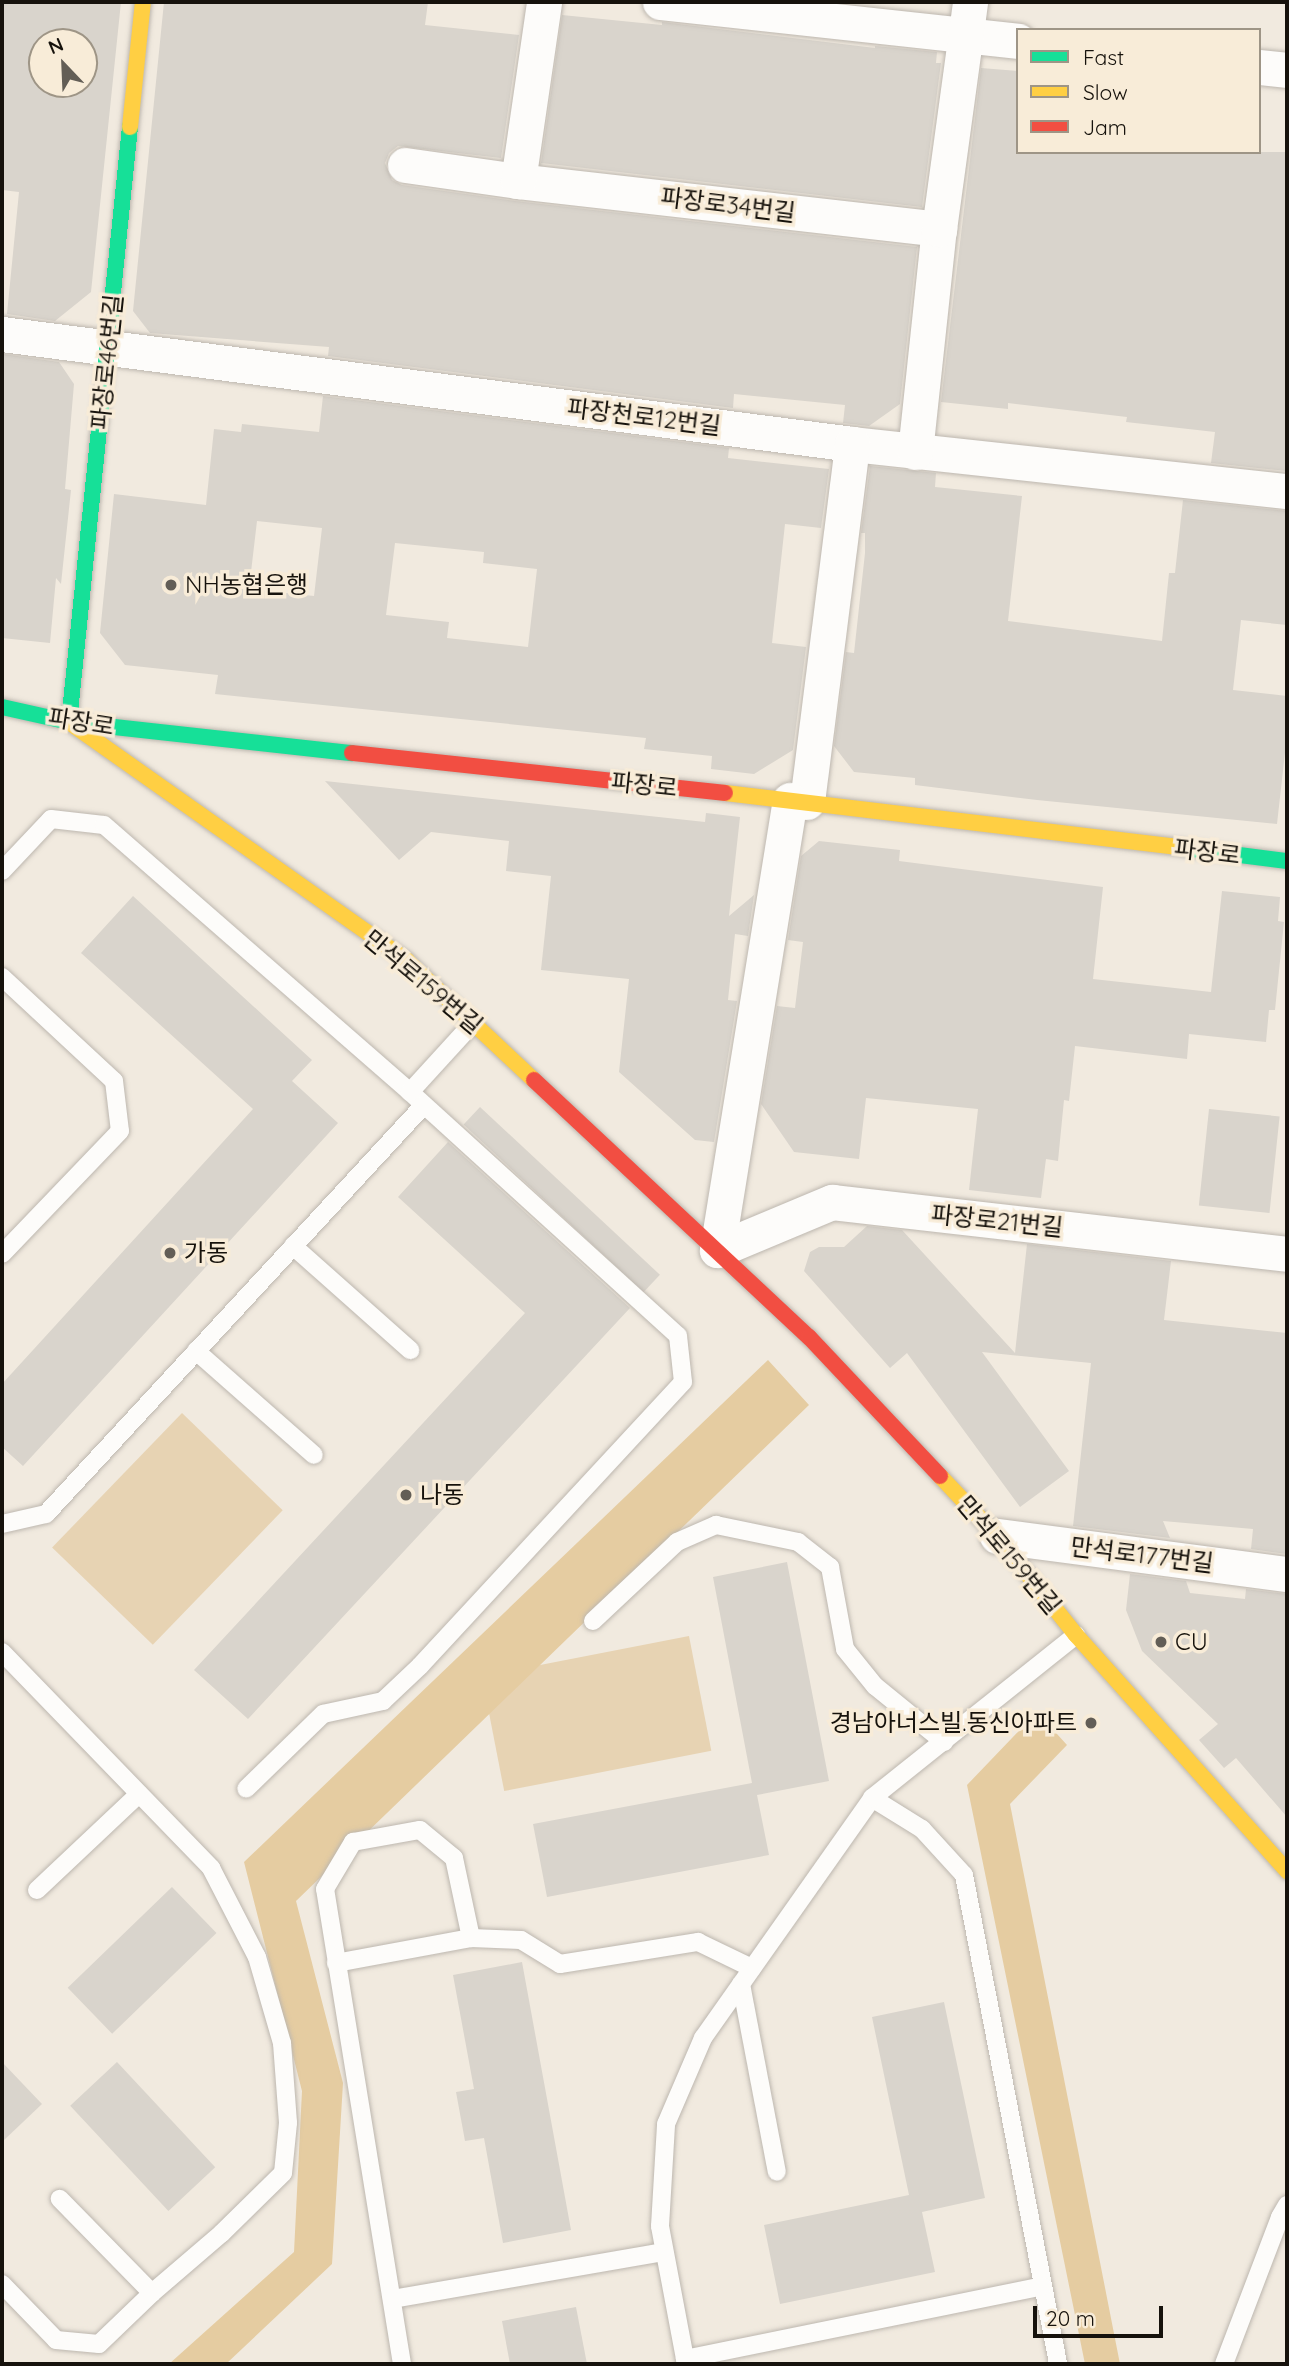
<!DOCTYPE html>
<meta charset="utf-8">
<style>
body{margin:0}
#map{position:relative;width:1289px;height:2366px;overflow:hidden;background:#f1eadf;font-family:Quicksand,"Noto Sans KR",sans-serif}
div>[style]{position:absolute}
[style*='--x']{left:calc(var(--x)*1px);top:calc(var(--y)*1px);width:calc(var(--w)*1px);rotate:calc(var(--a)*1deg)}
.green>*{inset:0;background:#e7d3b3;transform-origin:0 0}
.forest>*{inset:0;background:#e5cca1}
.building>*{inset:0;background:#d9d4cc;transform-origin:0 0}
.roads{filter:drop-shadow(0 0 2px #bdb7af) drop-shadow(0 0 2px #bdb7af)}
.lane>*{height:18px;margin:-9px;padding:0 9px;transform-origin:9px;border-radius:9px;background:#fdfcfa}
.street>*{height:35px;margin:-17.5px;padding:0 17.5px;transform-origin:17.5px;border-radius:17.5px;background:#fdfcfa}
.fast>*{height:16px;margin:-8px;padding:0 8px;transform-origin:8px;border-radius:8px;background:#16e098}
.slow>*{height:16px;margin:-8px;padding:0 8px;transform-origin:8px;border-radius:8px;background:#ffcf43}
.jam>*{height:16px;margin:-8px;padding:0 8px;transform-origin:8px;border-radius:8px;background:#f24e42}
.dots>*{width:19px;height:19px;translate:-50% -50%;box-sizing:border-box;border:4px solid #f8ecd8;border-radius:50%}
span{translate:-50% -50%;white-space:nowrap;text-align:center;line-height:1.15;-webkit-text-stroke:7px #f8ecd8;paint-order:stroke}
.street-label{font-size:24px;color:#16120c}
.poi-label{font-size:24px;color:#16120c}
.left{translate:0 -50%;text-align:left}
.right{translate:-100% -50%;text-align:right}
.frame{position:absolute;inset:0;border:4px solid #16120c;pointer-events:none}
.legend{position:absolute;left:1016px;top:28px;width:245px;height:126px;box-sizing:border-box;background:#f8ecd8;border:2px solid #9e9586;margin:0;padding:9px 12px;list-style:none;font-size:21px;color:#16120c}
.legend li{display:flex;align-items:center;gap:14px;height:35px}
.legend b{width:35px;border:2px solid #9e9586}
.north{position:absolute;left:28px;top:28px;width:70px;height:70px;box-sizing:border-box;background:#f8ecd8;border:2px solid #9e9586;border-radius:50%;rotate:337deg;font-size:19px;font-weight:700;line-height:28px;text-align:center;color:#16120c}
.north::after{content:'';display:block;margin:auto;width:24px;height:32px;background:#635e56;clip-path:polygon(50% 0,100% 100%,50% 72%,0 100%)}
.scale{position:absolute;left:1033px;top:2306px;width:130px;height:32px;box-sizing:border-box;border:4px solid #16120c;border-top:0;padding-left:9px;font-size:21px;line-height:24px;white-space:nowrap;color:#16120c;-webkit-text-stroke:5px #f8ecd8;paint-order:stroke}
</style>
<div id="map">
<div class="green">
<i style="left:182px;top:1413px;width:140px;height:187px;rotate:44deg"></i>
<i style="left:689px;top:1636px;width:117px;height:211px;rotate:79deg"></i>
</div>
<div class="forest">
<i style="clip-path:polygon(768px 1360px,809px 1405px,296px 1901px,343px 2083px,332px 2264px,226px 2364px,169px 2364px,294px 2252px,302px 2091px,244px 1862px)"></i>
<i style="clip-path:polygon(1037px 1712px,1067px 1745px,1010px 1804px,1120px 2364px,1085px 2364px,967px 1785px)"></i>
</div>
<div class="building">
<i style="clip-path:polygon(evenodd,2px 2px,121px 2px,91px 292px,55px 321px,7px 314px,19px 192px,2px 190px,2px 2px,42px 42px,84px 42px,84px 84px,42px 84px,42px 42px)"></i>
<i style="clip-path:polygon(164px 2px,428px 2px,425px 25px,519px 35px,501px 158px,398px 146px,389px 153px,385px 163px,392px 180px,402px 185px,515px 201px,917px 247px,900px 404px,869px 426px,843px 423px,845px 405px,734px 394px,733px 408px,328px 356px,329px 347px,150px 333px,133px 311px)"></i>
<i style="clip-path:polygon(562px 15px,662px 25px,662px 22px,875px 48px,875px 46px,937px 52px,936px 63px,941px 63px,922px 207px,541px 163px)"></i>
<i style="clip-path:polygon(981px 68px,1018px 71px,1018px 152px,1287px 152px,1287px 471px,1211px 463px,1215px 432px,1126px 422px,1127px 417px,1008px 403px,1008px 409px,941px 402px)"></i>
<i style="clip-path:polygon(3px 354px,59px 362px,74px 384px,65px 489px,71px 490px,61px 584px,56px 578px,50px 643px,2px 638px)"></i>
<i style="clip-path:polygon(evenodd,323px 396px,729px 448px,728px 458px,829px 469px,821px 528px,785px 524px,772px 643px,806px 647px,793px 750px,754px 774px,711px 769px,712px 756px,644px 749px,646px 738px,215px 694px,218px 675px,125px 665px,100px 633px,114px 494px,206px 505px,214px 429px,241px 432px,242px 424px,319px 432px,323px 396px,257px 521px,322px 528px,314px 596px,249px 589px,257px 521px,323px 396px,395px 543px,484px 552px,483px 563px,537px 569px,528px 647px,447px 638px,449px 622px,386px 615px,395px 543px)"></i>
<i style="clip-path:polygon(870px 466px,936px 473px,935px 487px,1022px 496px,1008px 621px,1162px 641px,1169px 573px,1175px 573px,1183px 500px,1287px 511px,1287px 625px,1241px 620px,1233px 690px,1287px 696px,1287px 735px,1277px 824px,1037px 800px,915px 785px,915px 778px,854px 772px,834px 746px,846px 652px,854px 653px,865px 553px,865px 533px,861px 533px)"></i>
<i style="clip-path:polygon(325px 781px,705px 822px,706px 813px,740px 817px,729px 916px,754px 895px,748px 936px,735px 934px,728px 1000px,737px 1001px,714px 1142px,695px 1140px,619px 1072px,629px 979px,541px 970px,551px 876px,506px 871px,509px 841px,431px 832px,399px 860px)"></i>
<i style="clip-path:polygon(819px 841px,900px 850px,899px 861px,1103px 887px,1093px 979px,1211px 992px,1222px 891px,1280px 897px,1278px 921px,1284px 922px,1275px 1010px,1269px 1010px,1266px 1042px,1189px 1034px,1187px 1059px,1075px 1046px,1069px 1101px,1064px 1100px,1058px 1161px,1046px 1159px,1041px 1198px,969px 1190px,978px 1109px,866px 1098px,859px 1159px,794px 1152px,761px 1104px,777px 1006px,795px 1008px,803px 942px,788px 940px,801px 856px)"></i>
<i style="clip-path:polygon(133px 896px,312px 1060px,292px 1081px,338px 1123px,23px 1466px,2px 1447px,2px 1384px,253px 1109px,81px 953px)"></i>
<i style="left:480px;top:1107px;width:246px;height:24px;rotate:43deg"></i>
<i style="left:1209px;top:1109px;width:71px;height:97px;rotate:6deg"></i>
<i style="clip-path:polygon(448px 1142px,630px 1308px,248px 1719px,194px 1670px,525px 1313px,398px 1197px)"></i>
<i style="clip-path:polygon(867px 1226px,902px 1230px,1015px 1353px,1027px 1244px,1171px 1261px,1164px 1320px,1287px 1333px,1287px 1554px,1251px 1549px,1253px 1529px,1163px 1521px,1170px 1538px,1073px 1526px,1091px 1363px,982px 1352px,1069px 1471px,1020px 1507px,907px 1353px,890px 1368px,804px 1271px,810px 1252px,819px 1247px,844px 1247px)"></i>
<i style="clip-path:polygon(787px 1562px,829px 1781px,757px 1795px,769px 1855px,547px 1897px,533px 1824px,752px 1783px,713px 1577px)"></i>
<i style="clip-path:polygon(1130px 1574px,1186px 1581px,1190px 1593px,1245px 1599px,1246px 1589px,1287px 1594px,1287px 1817px,1236px 1758px,1224px 1768px,1199px 1740px,1218px 1724px,1142px 1651px,1126px 1610px)"></i>
<i style="left:172px;top:1887px;width:64px;height:145px;rotate:46deg"></i>
<i style="clip-path:polygon(522px 1962px,571px 2230px,503px 2243px,484px 2138px,465px 2141px,456px 2092px,474px 2089px,453px 1975px)"></i>
<i style="clip-path:polygon(944px 2002px,985px 2198px,922px 2212px,935px 2272px,780px 2304px,764px 2225px,909px 2195px,872px 2017px)"></i>
<i style="clip-path:polygon(2px 2062px,42px 2104px,2px 2142px)"></i>
<i style="left:117px;top:2062px;width:144px;height:64px;rotate:47deg"></i>
<i style="clip-path:polygon(576px 2307px,587px 2364px,510px 2364px,502px 2321px)"></i>
</div>
<div class="roads">
<div class="lane">
<i style="--x:2;--y:871;--w:71;--a:-46.7"></i>
<i style="--x:51;--y:819;--w:53;--a:6.5"></i>
<i style="--x:104;--y:825;--w:406;--a:41.1"></i>
<i style="--x:410;--y:1092;--w:362;--a:42.3"></i>
<i style="--x:678;--y:1336;--w:46;--a:83.8"></i>
<i style="--x:683;--y:1382;--w:387;--a:132.8"></i>
<i style="--x:420;--y:1666;--w:51;--a:136.6"></i>
<i style="--x:383;--y:1701;--w:61;--a:167.8"></i>
<i style="--x:323;--y:1714;--w:107;--a:135.8"></i>
<i style="--x:2;--y:977;--w:153;--a:42.9"></i>
<i style="--x:114;--y:1081;--w:50;--a:83.2"></i>
<i style="--x:120;--y:1131;--w:170;--a:133.8"></i>
<i style="--x:410;--y:1092;--w:93;--a:-47.6"></i>
<i style="--x:293;--y:1246;--w:157;--a:41.6"></i>
<i style="--x:196;--y:1351;--w:157;--a:41.4"></i>
<i style="--x:2;--y:1524;--w:45;--a:-12.8"></i>
<i style="--x:46;--y:1514;--w:557;--a:-47.26"></i>
<i style="--x:593;--y:1621;--w:115;--a:-43.2"></i>
<i style="--x:677;--y:1542;--w:43;--a:-23.6"></i>
<i style="--x:716;--y:1525;--w:84;--a:11.7"></i>
<i style="--x:798;--y:1542;--w:41;--a:38"></i>
<i style="--x:830;--y:1567;--w:83;--a:79.6"></i>
<i style="--x:845;--y:1649;--w:48;--a:51"></i>
<i style="--x:875;--y:1686;--w:89;--a:39.1"></i>
<i style="--x:2;--y:1652;--w:301;--a:45.9"></i>
<i style="--x:211;--y:1868;--w:100;--a:62.7"></i>
<i style="--x:257;--y:1957;--w:90;--a:73.8"></i>
<i style="--x:282;--y:2043;--w:80;--a:85.7"></i>
<i style="--x:288;--y:2123;--w:50;--a:95.7"></i>
<i style="--x:283;--y:2173;--w:86;--a:135.5"></i>
<i style="--x:222;--y:2233;--w:92;--a:139.4"></i>
<i style="--x:152;--y:2293;--w:132;--a:-134.4"></i>
<i style="--x:872;--y:1798;--w:59;--a:31.8"></i>
<i style="--x:922;--y:1829;--w:62;--a:47.6"></i>
<i style="--x:964;--y:1875;--w:498;--a:79.1"></i>
<i style="--x:37;--y:1890;--w:140;--a:-43.3"></i>
<i style="--x:336;--y:1963;--w:137;--a:-10.5"></i>
<i style="--x:741;--y:1984;--w:191;--a:79.2"></i>
<i style="--x:2;--y:2284;--w:78;--a:46"></i>
<i style="--x:56;--y:2340;--w:43;--a:5.3"></i>
<i style="--x:99;--y:2344;--w:74;--a:-43.9"></i>
<i style="--x:392;--y:2299;--w:276;--a:-9.8"></i>
<i style="--x:685;--y:2359;--w:365;--a:-11.5"></i>
<i style="--x:402;--y:2364;--w:481;--a:-99.2"></i>
<i style="--x:325;--y:1889;--w:55;--a:-59.2"></i>
<i style="--x:353;--y:1842;--w:68;--a:-10.2"></i>
<i style="--x:420;--y:1830;--w:44;--a:39.5"></i>
<i style="--x:454;--y:1858;--w:82;--a:78"></i>
<i style="--x:471;--y:1938;--w:50;--a:2.3"></i>
<i style="--x:521;--y:1940;--w:46;--a:31.6"></i>
<i style="--x:560;--y:1964;--w:140;--a:-9.1"></i>
<i style="--x:698;--y:1942;--w:60;--a:25.7"></i>
<i style="--x:686;--y:2364;--w:140;--a:-100.7"></i>
<i style="--x:660;--y:2226;--w:102;--a:-86.6"></i>
<i style="--x:666;--y:2124;--w:94;--a:-66.7"></i>
<i style="--x:703;--y:2038;--w:294;--a:-54.8"></i>
<i style="--x:872;--y:1798;--w:261;--a:-38.6"></i>
<i style="--x:1224;--y:2364;--w:157;--a:-69.1"></i>
<i style="--x:1280;--y:2217;--w:14;--a:-60"></i>
</div>
<div class="street">
<i style="--x:660;--y:2;--w:360;--a:6.2"></i>
<i style="--x:1259;--y:67;--w:28;--a:6"></i>
<i style="--x:405;--y:165;--w:114;--a:8.1"></i>
<i style="--x:518;--y:181;--w:424;--a:6.5"></i>
<i style="--x:518;--y:181;--w:181;--a:-81.7"></i>
<i style="--x:2;--y:334;--w:857;--a:7.37"></i>
<i style="--x:852;--y:444;--w:438;--a:6.2"></i>
<i style="--x:915;--y:452;--w:224;--a:-83.9"></i>
<i style="--x:939;--y:229;--w:229;--a:-82.2"></i>
<i style="--x:807;--y:802;--w:361;--a:-82.8"></i>
<i style="--x:717;--y:1250;--w:125;--a:-22.7"></i>
<i style="--x:832;--y:1202;--w:458;--a:6.5"></i>
<i style="--x:717;--y:1250;--w:456;--a:-80.8"></i>
<i style="--x:997;--y:1536;--w:292;--a:7.5"></i>
</div>
<div class="fast">
<i style="--x:2;--y:707;--w:69;--a:12.6"></i>
<i style="--x:69;--y:722;--w:285;--a:6.3"></i>
<i style="--x:69;--y:722;--w:598;--a:-84.15"></i>
<i style="--x:1185;--y:848;--w:103;--a:7.3"></i>
</div>
<div class="slow">
<i style="--x:130;--y:127;--w:126;--a:-84.1"></i>
<i style="--x:69;--y:722;--w:413;--a:35.2"></i>
<i style="--x:406;--y:960;--w:175;--a:43.2"></i>
<i style="--x:725;--y:793;--w:463;--a:6.8"></i>
<i style="--x:940;--y:1476;--w:83;--a:46.5"></i>
<i style="--x:997;--y:1536;--w:127;--a:51.4"></i>
<i style="--x:1076;--y:1635;--w:317;--a:48.2"></i>
</div>
<div class="jam">
<i style="--x:352;--y:753;--w:375;--a:6.1"></i>
<i style="--x:534;--y:1080;--w:376;--a:43.1"></i>
<i style="--x:809;--y:1337;--w:191;--a:46.7"></i>
</div>
</div>
<div class="dots">
<i style="left:171px;top:585px;background:#635e56"></i>
<i style="left:170px;top:1253px;background:#635e56"></i>
<i style="left:406px;top:1495px;background:#635e56"></i>
<i style="left:1161px;top:1642px;background:#635e56"></i>
<i style="left:1091px;top:1723px;background:#635e56"></i>
</div>
<div class="street-label">
<span style="left:728px;top:205px;rotate:7deg">파장로34번길</span>
<span style="left:107px;top:362px;rotate:-84deg">파장로46번길</span>
<span style="left:644px;top:417px;rotate:7deg">파장천로12번길</span>
<span style="left:81px;top:722px;rotate:9deg">파장로</span>
<span style="left:644px;top:785px;rotate:6deg">파장로</span>
<span style="left:1207px;top:852px;rotate:7deg">파장로</span>
<span style="left:423px;top:982px;rotate:40deg">만석로159번길</span>
<span style="left:997px;top:1221px;rotate:6deg">파장로21번길</span>
<span style="left:1009px;top:1555px;rotate:50deg">만석로159번길</span>
<span style="left:1142px;top:1555px;rotate:7deg">만석로177번길</span>
</div>
<div class="poi-label">
<span class="left" style="left:185px;top:585px">NH농협은행</span>
<span class="left" style="left:184px;top:1253px">가동</span>
<span class="left" style="left:420px;top:1495px">나동</span>
<span class="left" style="left:1175px;top:1642px">CU</span>
<span class="right" style="left:1077px;top:1723px">경남아너스빌.동신아파트</span>
</div>
<div class="frame"></div>
<ul class="legend">
<li><b style="height:9px;background:#16e098"></b>Fast</li>
<li><b style="height:9px;background:#ffcf43"></b>Slow</li>
<li><b style="height:9px;background:#f24e42"></b>Jam</li>
</ul>
<div class="north">N</div>
<div class="scale">20 m</div>
</div>
